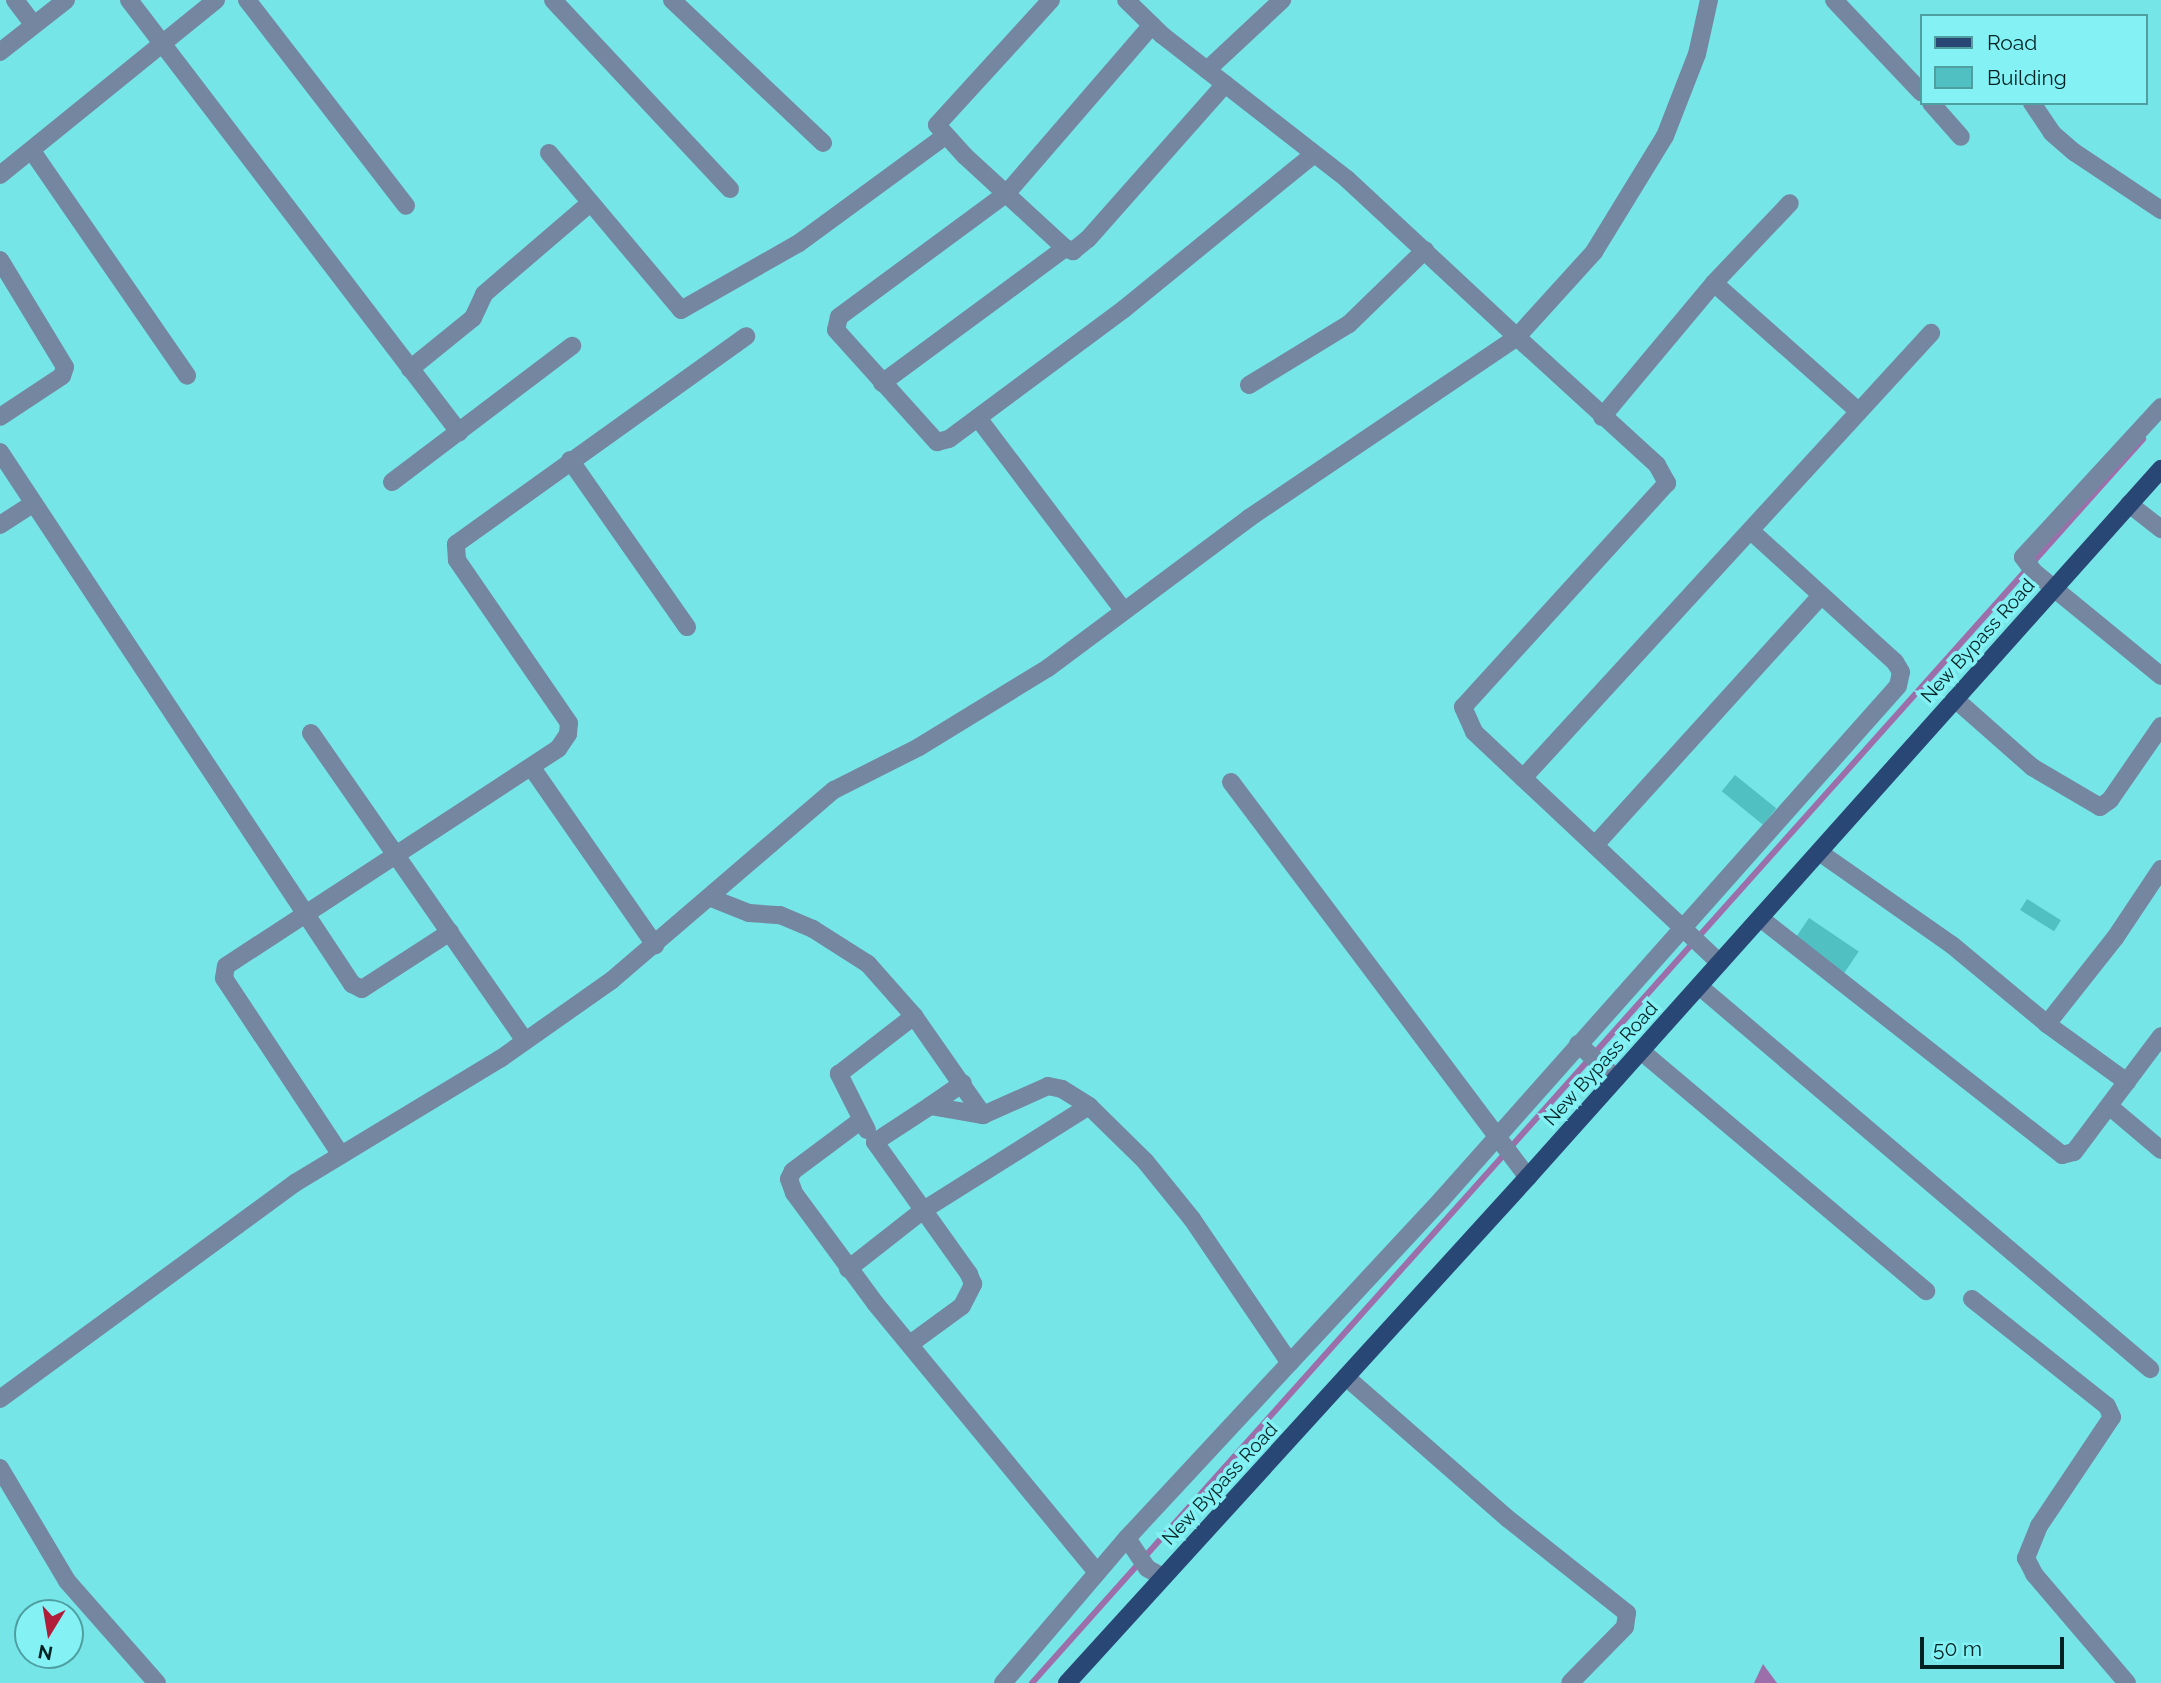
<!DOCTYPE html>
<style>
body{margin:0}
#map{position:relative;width:2161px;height:1683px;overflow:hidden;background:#76e5e8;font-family:Raleway,sans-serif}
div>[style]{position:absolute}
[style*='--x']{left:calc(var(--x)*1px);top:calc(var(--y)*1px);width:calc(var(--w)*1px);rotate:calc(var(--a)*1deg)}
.water>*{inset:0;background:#9c6faa}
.stream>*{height:6px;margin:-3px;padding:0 3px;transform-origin:3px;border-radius:3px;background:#9c6faa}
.building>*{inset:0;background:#51c0c3;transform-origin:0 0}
.minor>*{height:18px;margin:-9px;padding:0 9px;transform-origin:9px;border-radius:9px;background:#7486a0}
.major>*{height:18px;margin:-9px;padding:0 9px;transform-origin:9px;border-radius:9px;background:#284775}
span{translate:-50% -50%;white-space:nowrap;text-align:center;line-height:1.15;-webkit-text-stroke:7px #84f2f5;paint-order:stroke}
.street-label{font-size:19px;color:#002223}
.legend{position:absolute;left:1920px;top:14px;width:228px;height:91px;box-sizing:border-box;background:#84f2f5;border:2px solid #4f9fa1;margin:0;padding:9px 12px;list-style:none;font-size:21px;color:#002223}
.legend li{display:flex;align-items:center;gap:14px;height:35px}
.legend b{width:35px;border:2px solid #4f9fa1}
.north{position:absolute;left:14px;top:1599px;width:70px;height:70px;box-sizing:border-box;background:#84f2f5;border:2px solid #4f9fa1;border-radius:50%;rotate:191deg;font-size:19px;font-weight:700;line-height:28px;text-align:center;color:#002223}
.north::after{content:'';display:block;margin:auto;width:24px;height:32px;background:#b11d39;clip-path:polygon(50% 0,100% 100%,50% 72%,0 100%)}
.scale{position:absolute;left:1920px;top:1637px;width:144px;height:32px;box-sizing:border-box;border:4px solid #002223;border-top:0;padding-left:9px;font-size:21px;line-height:24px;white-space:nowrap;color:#002223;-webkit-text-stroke:5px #84f2f5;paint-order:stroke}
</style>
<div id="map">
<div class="water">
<i style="clip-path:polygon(1763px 1664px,1777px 1683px,1754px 1683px)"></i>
</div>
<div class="stream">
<i style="--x:1032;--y:1683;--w:1668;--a:-48.23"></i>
</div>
<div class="building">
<i style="left:1735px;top:775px;width:53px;height:21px;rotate:39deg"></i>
<i style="left:2027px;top:899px;width:40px;height:13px;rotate:32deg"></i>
<i style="left:1809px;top:918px;width:60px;height:29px;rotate:34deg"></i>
</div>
<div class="minor">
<i style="--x:15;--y:0;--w:31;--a:53"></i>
<i style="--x:129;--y:0;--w:544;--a:52.62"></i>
<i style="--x:247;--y:0;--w:260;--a:52.3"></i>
<i style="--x:553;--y:0;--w:259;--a:46.9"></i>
<i style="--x:672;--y:0;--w:208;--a:43.4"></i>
<i style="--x:1051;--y:0;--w:169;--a:132.4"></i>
<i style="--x:937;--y:125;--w:42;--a:47.9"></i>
<i style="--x:965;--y:156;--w:136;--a:42.6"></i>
<i style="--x:1065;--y:248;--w:9;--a:21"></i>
<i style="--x:1073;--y:251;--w:19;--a:-39"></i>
<i style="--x:1088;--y:239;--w:207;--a:-48.5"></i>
<i style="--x:1709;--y:0;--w:55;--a:102.5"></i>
<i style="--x:1697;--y:54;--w:88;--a:111.3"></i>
<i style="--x:1665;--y:136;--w:136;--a:121.5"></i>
<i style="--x:1594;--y:252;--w:115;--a:132.2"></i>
<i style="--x:1517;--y:337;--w:190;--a:42.4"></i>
<i style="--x:1657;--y:465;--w:21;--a:61"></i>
<i style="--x:1667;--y:483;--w:303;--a:132.3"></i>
<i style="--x:1463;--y:707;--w:27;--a:66"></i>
<i style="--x:1474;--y:732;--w:337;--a:43.2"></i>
<i style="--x:1834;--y:0;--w:127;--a:46.6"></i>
<i style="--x:1152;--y:25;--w:222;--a:130.8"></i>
<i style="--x:1007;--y:193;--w:209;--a:143.6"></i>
<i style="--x:839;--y:317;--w:13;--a:103"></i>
<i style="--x:836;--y:330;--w:151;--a:48"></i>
<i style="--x:937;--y:442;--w:12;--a:-14"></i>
<i style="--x:949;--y:439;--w:218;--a:-36.6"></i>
<i style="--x:1124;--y:309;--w:245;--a:-39.2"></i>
<i style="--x:0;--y:52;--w:84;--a:-38.2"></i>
<i style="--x:1207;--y:70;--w:103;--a:-43"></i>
<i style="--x:1931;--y:103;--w:45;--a:48.6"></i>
<i style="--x:2032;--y:103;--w:36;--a:56"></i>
<i style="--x:2052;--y:133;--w:29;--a:41"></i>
<i style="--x:2074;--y:152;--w:105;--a:33.7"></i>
<i style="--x:32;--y:151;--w:273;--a:55.4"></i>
<i style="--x:549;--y:153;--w:205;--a:49.9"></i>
<i style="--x:681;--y:310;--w:136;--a:-29.6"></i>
<i style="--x:799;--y:243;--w:181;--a:-36.2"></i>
<i style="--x:0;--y:175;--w:278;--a:-39"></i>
<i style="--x:0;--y:260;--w:125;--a:58.7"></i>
<i style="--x:65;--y:367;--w:9;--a:108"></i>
<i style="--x:62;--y:376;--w:74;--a:146.5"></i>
<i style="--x:1714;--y:283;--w:193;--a:41.6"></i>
<i style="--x:410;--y:369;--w:81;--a:-39"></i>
<i style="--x:473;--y:318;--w:26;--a:-65"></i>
<i style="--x:484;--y:294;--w:140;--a:-40.6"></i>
<i style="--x:882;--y:383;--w:227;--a:-36.4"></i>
<i style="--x:1249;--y:385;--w:117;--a:-31.4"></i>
<i style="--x:1349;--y:324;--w:106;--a:-44.2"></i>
<i style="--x:2161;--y:407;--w:204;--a:132.6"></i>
<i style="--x:2023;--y:557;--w:19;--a:54"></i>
<i style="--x:2034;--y:572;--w:164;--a:39.3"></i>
<i style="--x:1602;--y:417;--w:175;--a:-50.1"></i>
<i style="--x:1714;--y:283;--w:110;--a:-46.5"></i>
<i style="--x:978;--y:418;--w:241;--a:52.9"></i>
<i style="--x:0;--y:452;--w:638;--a:56.51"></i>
<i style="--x:352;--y:984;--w:11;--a:27"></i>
<i style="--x:362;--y:989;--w:105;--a:-32.9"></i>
<i style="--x:570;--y:460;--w:204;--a:55"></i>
<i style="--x:392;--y:482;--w:226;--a:-37.1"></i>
<i style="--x:2129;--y:504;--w:41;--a:38"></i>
<i style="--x:0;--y:525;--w:40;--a:-32.9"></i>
<i style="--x:1955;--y:699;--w:103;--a:41.4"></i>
<i style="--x:2032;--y:767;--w:79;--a:30.5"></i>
<i style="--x:2100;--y:807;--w:12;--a:-35"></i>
<i style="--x:2110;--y:800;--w:90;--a:-55.4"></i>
<i style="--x:311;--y:733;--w:375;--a:55.2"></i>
<i style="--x:532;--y:768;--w:216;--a:55.2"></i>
<i style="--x:1523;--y:778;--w:604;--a:-47.48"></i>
<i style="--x:1231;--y:782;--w:494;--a:53.1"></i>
<i style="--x:1595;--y:845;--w:336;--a:-47.8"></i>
<i style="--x:1819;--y:852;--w:162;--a:35"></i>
<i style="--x:1952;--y:945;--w:124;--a:39.7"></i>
<i style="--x:711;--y:898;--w:41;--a:21.5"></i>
<i style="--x:749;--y:913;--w:31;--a:4"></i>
<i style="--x:780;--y:915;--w:36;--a:23"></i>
<i style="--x:813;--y:929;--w:65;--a:32.5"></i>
<i style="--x:868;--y:964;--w:69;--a:48.5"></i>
<i style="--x:1760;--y:918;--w:384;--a:38.1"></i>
<i style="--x:2062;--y:1155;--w:12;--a:-14"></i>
<i style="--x:2074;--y:1152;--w:145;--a:-53.1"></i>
<i style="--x:1699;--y:986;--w:592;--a:40.34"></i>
<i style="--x:1578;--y:1044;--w:51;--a:41.8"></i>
<i style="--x:1641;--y:1051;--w:373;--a:40.1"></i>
<i style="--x:2127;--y:1082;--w:99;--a:-144.1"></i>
<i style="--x:2047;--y:1024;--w:110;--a:-51.7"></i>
<i style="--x:2115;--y:938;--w:83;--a:-56.3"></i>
<i style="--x:930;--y:1106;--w:40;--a:-34.9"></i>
<i style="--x:2109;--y:1106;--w:68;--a:40.2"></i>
<i style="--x:860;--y:1121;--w:84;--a:143.3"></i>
<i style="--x:793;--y:1171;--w:9;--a:117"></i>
<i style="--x:789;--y:1179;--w:15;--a:70"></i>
<i style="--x:794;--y:1193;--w:137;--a:53.6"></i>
<i style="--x:875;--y:1303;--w:349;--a:50.5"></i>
<i style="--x:867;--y:1130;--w:63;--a:-116.6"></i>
<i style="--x:839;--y:1074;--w:95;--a:-37.7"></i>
<i style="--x:914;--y:1016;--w:121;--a:55.1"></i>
<i style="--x:341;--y:1155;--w:212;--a:-123.5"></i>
<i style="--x:224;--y:978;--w:12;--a:-81"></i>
<i style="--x:226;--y:966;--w:397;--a:-33.2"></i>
<i style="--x:558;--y:749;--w:18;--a:-56"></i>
<i style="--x:568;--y:734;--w:11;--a:-85"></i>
<i style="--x:569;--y:723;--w:198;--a:-124.5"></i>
<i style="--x:457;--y:560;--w:16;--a:-94"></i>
<i style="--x:456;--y:544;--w:357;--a:-35.6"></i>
<i style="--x:848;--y:1269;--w:94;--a:-38.1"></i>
<i style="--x:922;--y:1211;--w:197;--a:-32.2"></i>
<i style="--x:1972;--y:1299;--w:172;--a:38.4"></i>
<i style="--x:2107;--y:1406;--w:12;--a:66"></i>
<i style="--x:2112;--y:1417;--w:131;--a:123.8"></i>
<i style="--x:2039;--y:1526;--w:35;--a:112"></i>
<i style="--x:2026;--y:1558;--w:18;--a:63"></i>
<i style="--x:2034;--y:1574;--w:143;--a:49.5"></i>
<i style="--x:910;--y:1344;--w:64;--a:-36.2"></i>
<i style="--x:962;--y:1306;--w:25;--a:-63"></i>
<i style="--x:973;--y:1284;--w:11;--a:-112"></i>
<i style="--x:969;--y:1274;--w:162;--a:-125.5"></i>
<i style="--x:875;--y:1142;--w:66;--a:-33.2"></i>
<i style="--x:930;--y:1106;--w:54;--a:9.6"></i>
<i style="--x:983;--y:1115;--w:71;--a:-24"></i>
<i style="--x:1048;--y:1086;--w:14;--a:12"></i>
<i style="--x:1062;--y:1089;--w:32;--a:32"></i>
<i style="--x:1089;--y:1106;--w:78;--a:44.5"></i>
<i style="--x:1145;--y:1161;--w:75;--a:51"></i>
<i style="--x:1192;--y:1219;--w:174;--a:55.8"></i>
<i style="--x:1346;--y:1377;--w:214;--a:41.2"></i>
<i style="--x:1507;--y:1518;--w:153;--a:38.4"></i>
<i style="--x:1627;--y:1613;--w:14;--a:98"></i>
<i style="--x:1625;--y:1627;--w:78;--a:134.5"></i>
<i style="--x:0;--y:1399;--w:366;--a:-36.2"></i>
<i style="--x:295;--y:1183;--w:240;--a:-31.2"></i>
<i style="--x:500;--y:1059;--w:137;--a:-35.2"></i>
<i style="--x:612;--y:980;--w:292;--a:-40.6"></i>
<i style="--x:834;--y:790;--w:95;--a:-26.8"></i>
<i style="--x:919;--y:747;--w:151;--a:-31.5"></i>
<i style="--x:1048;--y:668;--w:251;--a:-36.7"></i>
<i style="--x:1249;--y:518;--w:323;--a:-34"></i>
<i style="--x:1517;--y:337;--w:232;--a:-137.1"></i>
<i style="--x:1347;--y:179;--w:234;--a:-142.1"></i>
<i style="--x:1162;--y:35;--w:50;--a:-135.8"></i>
<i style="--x:0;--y:1468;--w:131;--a:59.3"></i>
<i style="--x:67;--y:1581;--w:136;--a:48.6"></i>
<i style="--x:1163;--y:1577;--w:18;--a:-151"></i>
<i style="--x:1147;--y:1568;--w:36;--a:-124"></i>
<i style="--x:1127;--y:1538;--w:463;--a:-47.1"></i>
<i style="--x:1442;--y:1199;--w:686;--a:-48.37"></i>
<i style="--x:1898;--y:686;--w:14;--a:-78"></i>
<i style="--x:1901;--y:672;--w:12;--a:-121"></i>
<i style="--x:1895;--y:662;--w:193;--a:-137.7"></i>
<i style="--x:1003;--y:1683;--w:191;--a:-49.5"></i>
</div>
<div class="major">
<i style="--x:1067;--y:1683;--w:685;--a:-47.66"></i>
<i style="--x:1528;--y:1177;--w:950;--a:-48.2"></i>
</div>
<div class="street-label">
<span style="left:1978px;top:641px;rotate:-48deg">New Bypass Road</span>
<span style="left:1601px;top:1064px;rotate:-48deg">New Bypass Road</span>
<span style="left:1220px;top:1484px;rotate:-47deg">New Bypass Road</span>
</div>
<ul class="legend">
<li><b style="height:9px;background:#284775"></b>Road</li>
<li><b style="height:19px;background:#51c0c3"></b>Building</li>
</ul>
<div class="north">N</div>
<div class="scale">50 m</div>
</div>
